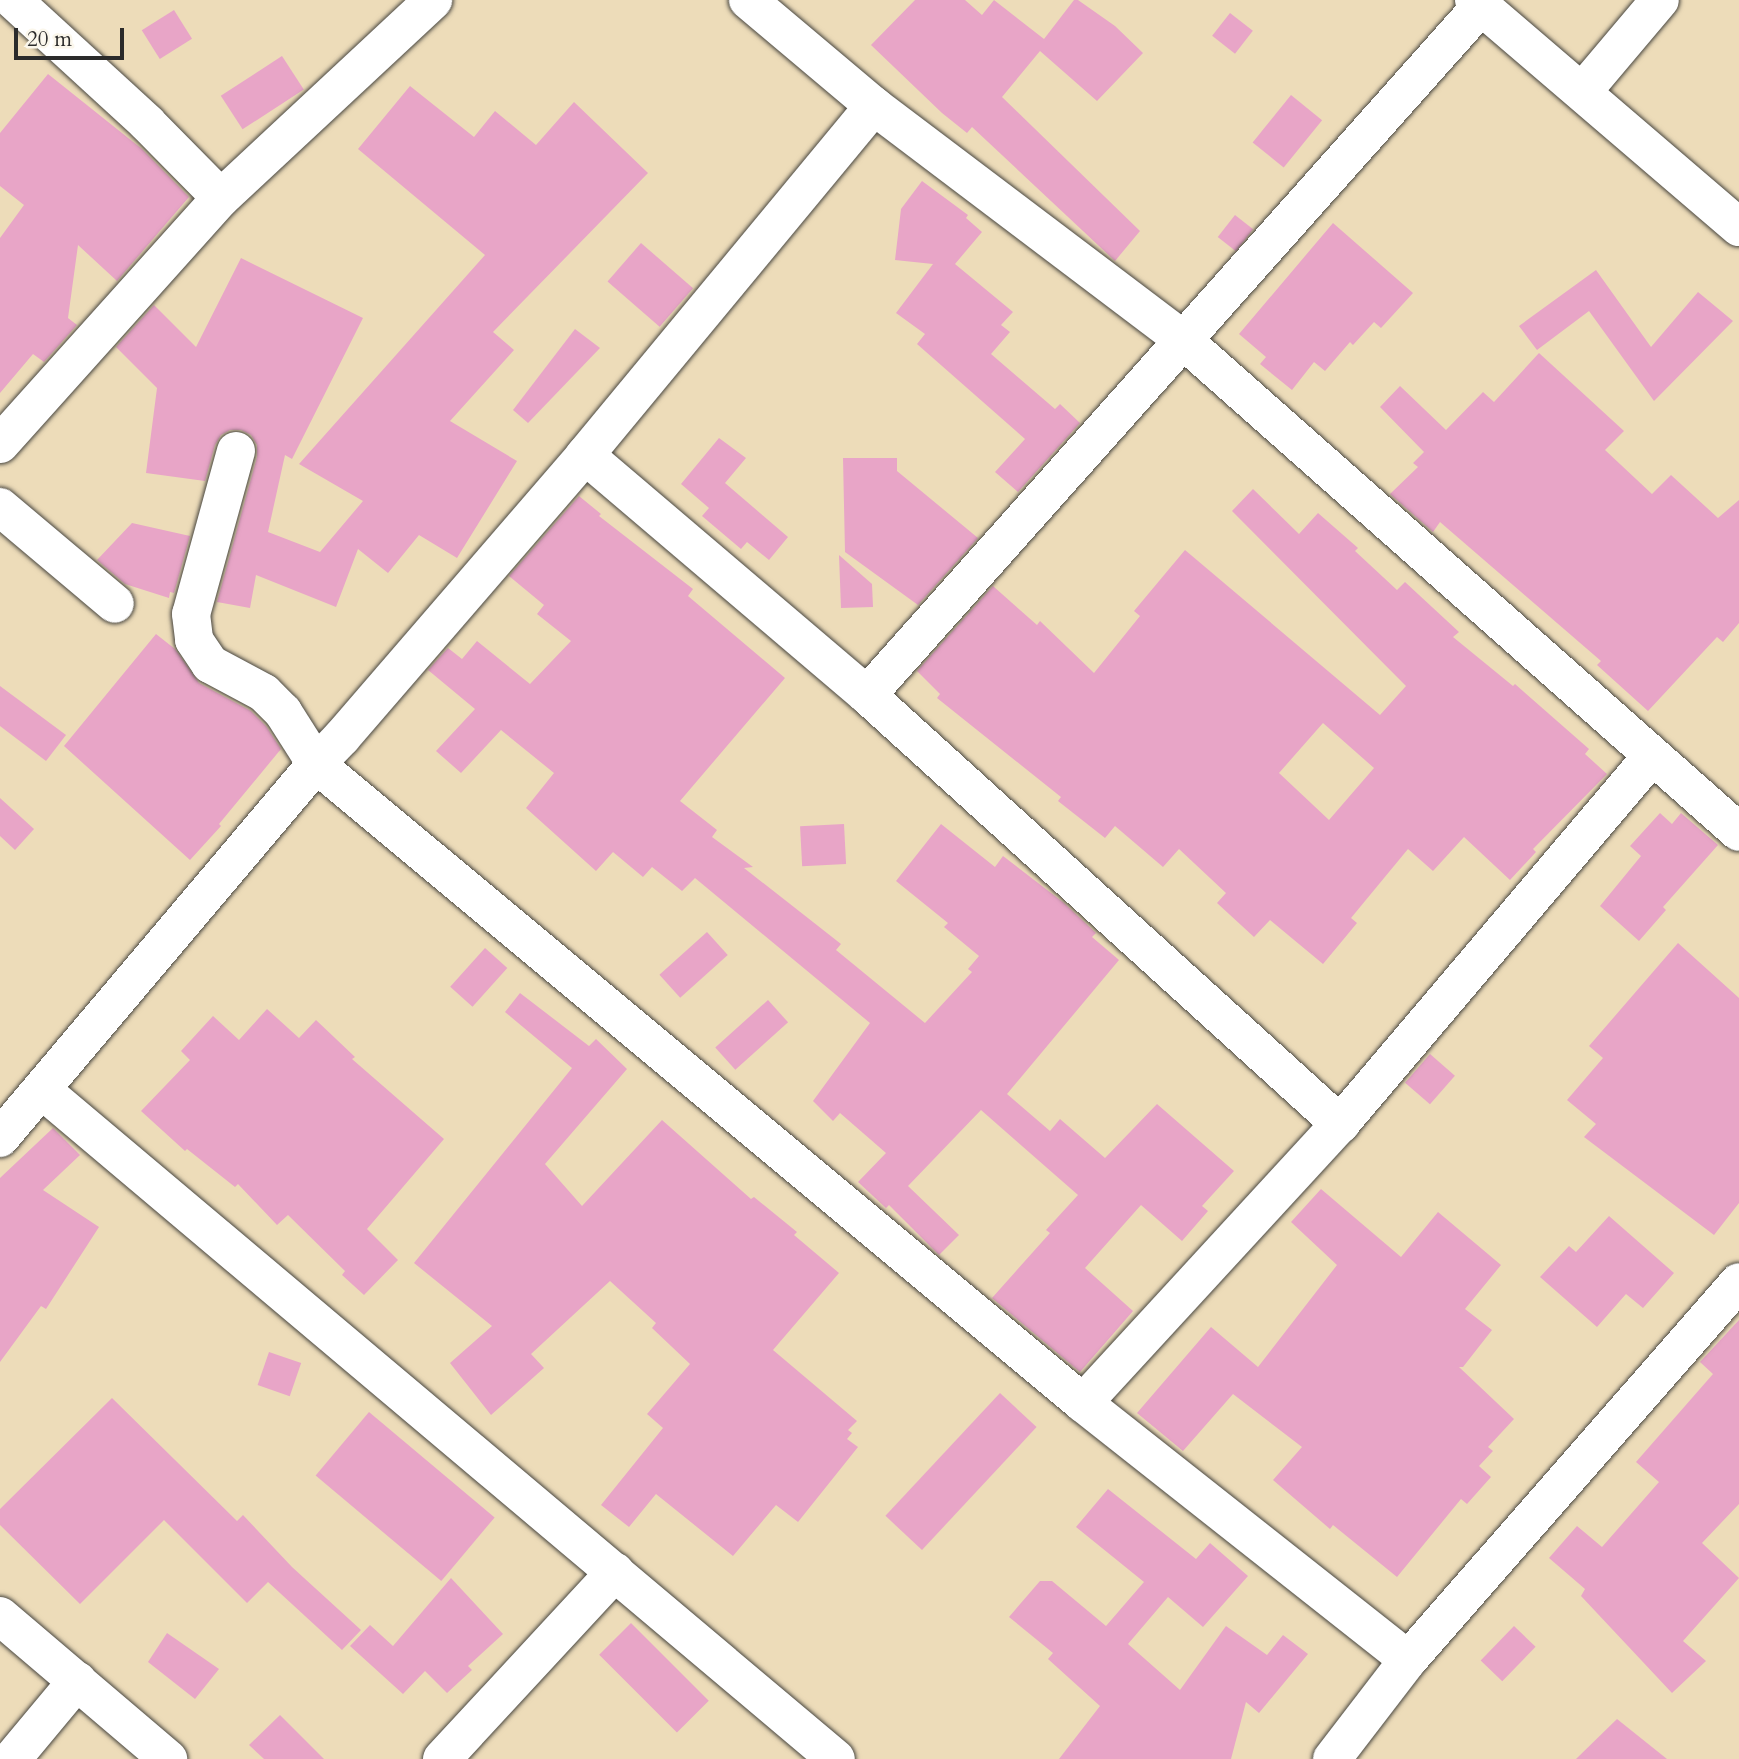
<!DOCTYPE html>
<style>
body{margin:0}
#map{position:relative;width:1739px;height:1759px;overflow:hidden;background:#eddcb9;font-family:Cardo,serif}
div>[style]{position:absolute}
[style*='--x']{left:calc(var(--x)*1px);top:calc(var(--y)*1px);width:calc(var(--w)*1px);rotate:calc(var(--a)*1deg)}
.building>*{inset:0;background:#e8a5c7;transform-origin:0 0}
.roads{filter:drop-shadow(0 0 2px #484640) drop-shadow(0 0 2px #484640)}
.minor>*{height:38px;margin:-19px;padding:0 19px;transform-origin:19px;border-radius:19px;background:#fff}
span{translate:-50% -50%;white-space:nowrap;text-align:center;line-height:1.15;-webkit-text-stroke:5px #fbf7ec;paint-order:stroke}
.scale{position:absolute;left:14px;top:28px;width:110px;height:32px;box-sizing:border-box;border:4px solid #2b2b2b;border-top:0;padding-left:9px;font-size:21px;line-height:24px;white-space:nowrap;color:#2b2b2b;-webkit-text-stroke:5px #fbf7ec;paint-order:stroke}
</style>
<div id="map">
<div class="building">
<i style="clip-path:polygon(915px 0,965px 0,982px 15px,994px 0,1044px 39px,1074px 0,1078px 0,1115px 26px,1143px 53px,1097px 101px,1040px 51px,1002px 97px,1140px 231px,1115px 261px,972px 127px,967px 133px,942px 113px,871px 45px)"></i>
<i style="left:174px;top:10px;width:34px;height:38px;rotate:58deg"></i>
<i style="left:1230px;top:13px;width:29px;height:29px;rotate:38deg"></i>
<i style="left:282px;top:56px;width:40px;height:73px;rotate:57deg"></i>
<i style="clip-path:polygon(48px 74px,142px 149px,189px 197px,117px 281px,78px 245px,68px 318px,77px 325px,44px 362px,33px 354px,0 393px,0 238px,24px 205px,0 186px,0 133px)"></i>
<i style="clip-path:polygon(410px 86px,474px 137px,495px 111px,536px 145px,574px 102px,648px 173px,493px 332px,514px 350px,450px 421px,517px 461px,457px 558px,419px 535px,388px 573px,358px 549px,336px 607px,256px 575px,250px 608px,217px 602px,257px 457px,257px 445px,251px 435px,241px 430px,230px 430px,221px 435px,215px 445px,205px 481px,146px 473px,157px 388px,116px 347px,154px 305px,196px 347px,241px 258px,363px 318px,292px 459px,285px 455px,268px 532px,320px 552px,363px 501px,299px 464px,485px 255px,358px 149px)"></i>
<i style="left:1291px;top:95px;width:40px;height:61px;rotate:39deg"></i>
<i style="clip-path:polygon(922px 181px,968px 215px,966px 218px,982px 232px,955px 264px,1013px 312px,1001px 325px,1010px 332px,991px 354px,1055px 409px,1060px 404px,1080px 423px,1018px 492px,995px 472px,1025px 439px,917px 344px,925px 334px,896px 313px,933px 264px,895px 260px,901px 209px)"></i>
<i style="left:1235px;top:215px;width:23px;height:28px;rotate:38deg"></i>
<i style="clip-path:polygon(1333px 223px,1413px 293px,1381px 328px,1374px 322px,1353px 345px,1350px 342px,1325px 371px,1314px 362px,1292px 390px,1260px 364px,1266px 357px,1239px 334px)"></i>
<i style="left:641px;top:243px;width:69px;height:51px;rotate:41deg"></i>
<i style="clip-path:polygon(1596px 270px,1651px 347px,1698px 292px,1733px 321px,1654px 401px,1589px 311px,1537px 350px,1519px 326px)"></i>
<i style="clip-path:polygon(575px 329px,600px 348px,528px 423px,513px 410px)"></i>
<i style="clip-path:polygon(1539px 353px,1624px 431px,1605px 450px,1652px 494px,1671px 475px,1718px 518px,1739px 500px,1739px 623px,1723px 642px,1717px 637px,1648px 711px,1597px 665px,1601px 661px,1440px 522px,1433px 532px,1390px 494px,1418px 467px,1413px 463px,1424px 452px,1380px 407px,1400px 386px,1446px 430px,1483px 392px,1494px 402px)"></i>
<i style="clip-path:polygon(719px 438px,746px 458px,725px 483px,788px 537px,769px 560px,747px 542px,741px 549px,702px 516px,709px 508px,681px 484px)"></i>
<i style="clip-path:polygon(843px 458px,897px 458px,897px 471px,978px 538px,918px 605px,845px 552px)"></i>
<i style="clip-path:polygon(evenodd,1253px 489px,1299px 534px,1318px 513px,1358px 548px,1355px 551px,1397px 590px,1405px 582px,1459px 632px,1453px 637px,1513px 686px,1515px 684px,1589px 749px,1585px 754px,1607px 774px,1533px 849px,1536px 852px,1510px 880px,1464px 837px,1433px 871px,1408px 849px,1351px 918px,1357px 923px,1323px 964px,1270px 920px,1254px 937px,1217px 903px,1226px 893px,1179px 849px,1163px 867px,1115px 826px,1105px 838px,1058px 801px,1061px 797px,937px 698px,940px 694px,917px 671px,993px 586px,1037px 625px,1040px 621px,1094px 673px,1140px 616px,1134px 611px,1185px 550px,1380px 715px,1406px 686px,1232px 511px,1253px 489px,1323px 723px,1374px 768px,1329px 820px,1279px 773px,1323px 723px)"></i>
<i style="clip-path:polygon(579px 496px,601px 514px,599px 516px,693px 589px,688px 596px,785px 678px,680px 801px,717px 830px,712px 837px,753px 867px,744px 868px,841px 944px,836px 950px,925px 1023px,972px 972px,968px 969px,979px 956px,944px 927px,948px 923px,896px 881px,941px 824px,995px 867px,1003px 856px,1064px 903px,1096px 933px,1092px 937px,1119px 960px,1007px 1094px,1050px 1131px,1060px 1119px,1105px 1158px,1157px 1104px,1234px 1171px,1202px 1206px,1208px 1211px,1182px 1241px,1141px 1205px,1085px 1268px,1133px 1311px,1080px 1372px,992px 1298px,1050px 1233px,1046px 1230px,1078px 1195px,981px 1110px,908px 1186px,959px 1235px,939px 1255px,889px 1205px,886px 1208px,858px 1182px,886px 1153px,840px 1113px,833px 1121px,813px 1101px,870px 1023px,695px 878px,682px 891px,652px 867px,643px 877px,613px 852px,596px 871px,526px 808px,554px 773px,501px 730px,461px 773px,436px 751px,475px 709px,428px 670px,448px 648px,462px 659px,477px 641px,530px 684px,571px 641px,537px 614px,544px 605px,509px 576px)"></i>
<i style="clip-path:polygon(132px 523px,190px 536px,174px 593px,170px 592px,169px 598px,125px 584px,97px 560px)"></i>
<i style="clip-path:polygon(839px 555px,872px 584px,873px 607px,841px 608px)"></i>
<i style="clip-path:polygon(156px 634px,175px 649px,199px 683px,251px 711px,266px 726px,281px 749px,219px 824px,221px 826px,190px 860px,64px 746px)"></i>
<i style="clip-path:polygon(0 686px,66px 735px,46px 761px,0 726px)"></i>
<i style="clip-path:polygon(0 798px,34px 829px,15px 850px,0 836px)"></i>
<i style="clip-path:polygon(1660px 813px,1672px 824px,1681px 813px,1718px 845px,1663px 907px,1666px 910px,1639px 941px,1600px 906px,1641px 856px,1630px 846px)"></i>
<i style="left:844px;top:824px;width:40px;height:44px;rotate:87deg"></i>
<i style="left:707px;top:932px;width:31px;height:64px;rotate:48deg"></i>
<i style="clip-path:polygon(1678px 943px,1739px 998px,1739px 1203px,1714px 1235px,1584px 1137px,1596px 1124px,1567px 1100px,1603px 1058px,1589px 1046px)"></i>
<i style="left:485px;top:948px;width:30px;height:52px;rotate:42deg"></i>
<i style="clip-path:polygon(520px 993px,589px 1046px,596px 1039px,627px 1069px,545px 1164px,582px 1206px,662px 1120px,751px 1199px,754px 1197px,797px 1232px,794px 1235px,839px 1273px,773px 1350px,857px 1421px,848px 1430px,852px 1433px,847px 1439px,858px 1447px,798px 1522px,776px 1505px,733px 1556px,656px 1494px,629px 1527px,601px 1505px,663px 1428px,647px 1414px,690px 1364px,652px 1328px,656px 1323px,610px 1281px,531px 1354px,544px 1368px,491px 1415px,450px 1363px,492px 1326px,414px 1263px,572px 1068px,505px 1012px)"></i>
<i style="left:768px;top:1000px;width:30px;height:71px;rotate:48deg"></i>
<i style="clip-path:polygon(267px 1009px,299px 1038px,316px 1020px,355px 1057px,352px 1059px,444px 1139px,367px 1229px,398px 1260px,364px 1295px,342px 1275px,345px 1271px,288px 1215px,277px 1225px,238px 1184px,235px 1187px,187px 1149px,185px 1151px,141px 1111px,190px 1060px,181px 1051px,213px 1016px,239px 1040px)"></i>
<i style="left:1430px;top:1054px;width:33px;height:38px;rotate:41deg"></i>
<i style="clip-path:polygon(53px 1128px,80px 1155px,43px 1190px,99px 1227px,46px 1309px,41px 1306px,0 1362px,0 1178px)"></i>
<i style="clip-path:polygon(1321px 1189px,1401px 1257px,1438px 1212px,1501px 1265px,1465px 1309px,1492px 1330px,1463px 1367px,1459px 1367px,1514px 1419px,1488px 1447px,1493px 1451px,1479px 1466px,1491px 1477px,1467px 1504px,1461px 1499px,1397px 1577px,1333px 1525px,1330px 1529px,1273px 1480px,1302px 1447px,1233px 1394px,1183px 1451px,1137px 1413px,1211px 1327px,1258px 1367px,1337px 1265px,1291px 1222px)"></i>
<i style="clip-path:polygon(1609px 1216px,1674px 1273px,1643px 1308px,1626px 1294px,1597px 1327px,1540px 1277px,1569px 1246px,1576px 1252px)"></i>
<i style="clip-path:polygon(1739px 1320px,1739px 1504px,1702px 1543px,1739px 1578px,1683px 1641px,1706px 1661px,1672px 1693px,1581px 1596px,1585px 1589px,1549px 1558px,1577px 1526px,1602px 1547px,1659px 1482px,1636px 1462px,1713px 1374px,1700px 1362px)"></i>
<i style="left:269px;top:1352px;width:34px;height:35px;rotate:19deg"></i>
<i style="left:1000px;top:1393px;width:50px;height:168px;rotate:43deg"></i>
<i style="clip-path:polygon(112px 1398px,237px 1521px,243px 1515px,292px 1567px,361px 1630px,342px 1650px,268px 1582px,247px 1603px,164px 1520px,80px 1604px,0 1525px,0 1509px)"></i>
<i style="left:369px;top:1412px;width:164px;height:83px;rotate:40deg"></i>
<i style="clip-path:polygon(1108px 1489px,1196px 1559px,1210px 1543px,1248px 1576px,1203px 1627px,1168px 1597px,1128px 1644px,1180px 1690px,1226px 1626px,1267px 1655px,1283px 1635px,1308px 1654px,1259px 1713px,1246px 1702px,1231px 1759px,1059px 1759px,1100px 1706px,1048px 1659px,1053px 1653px,1009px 1617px,1040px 1581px,1052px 1581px,1106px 1626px,1144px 1582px,1076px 1527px)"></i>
<i style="clip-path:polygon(451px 1578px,503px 1634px,468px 1666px,472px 1670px,447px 1693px,425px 1671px,403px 1694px,350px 1646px,370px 1625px,393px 1646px)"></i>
<i style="left:631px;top:1623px;width:110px;height:45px;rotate:45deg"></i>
<i style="left:1514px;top:1626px;width:30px;height:48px;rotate:44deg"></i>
<i style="clip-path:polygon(167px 1633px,219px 1669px,195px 1699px,148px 1662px)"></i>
<i style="clip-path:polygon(280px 1715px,324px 1759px,264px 1759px,249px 1745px)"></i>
<i style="clip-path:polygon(1617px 1719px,1667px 1759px,1576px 1759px)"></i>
</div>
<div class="roads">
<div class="minor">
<i style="--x:13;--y:0;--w:182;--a:42.5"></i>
<i style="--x:147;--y:123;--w:105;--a:45.4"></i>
<i style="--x:748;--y:0;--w:165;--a:40.1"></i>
<i style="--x:874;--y:106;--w:388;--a:37.1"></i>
<i style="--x:1183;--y:340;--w:742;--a:41.51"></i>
<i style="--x:1474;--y:0;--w:349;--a:40.6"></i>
<i style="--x:1583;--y:91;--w:119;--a:-49.8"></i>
<i style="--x:0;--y:444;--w:331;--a:-48.1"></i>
<i style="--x:221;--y:198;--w:290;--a:-43"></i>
<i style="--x:236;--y:451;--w:169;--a:105.4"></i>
<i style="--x:191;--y:614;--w:26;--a:83"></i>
<i style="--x:194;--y:640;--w:29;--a:56"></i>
<i style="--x:210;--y:664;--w:61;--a:28.2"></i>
<i style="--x:264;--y:693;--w:27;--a:45"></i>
<i style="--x:283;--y:712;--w:62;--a:57.6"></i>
<i style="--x:316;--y:764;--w:998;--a:39.8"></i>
<i style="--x:1083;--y:1403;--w:414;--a:38.3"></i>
<i style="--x:585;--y:455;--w:370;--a:40.4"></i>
<i style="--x:867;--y:695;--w:639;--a:42.21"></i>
<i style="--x:0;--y:507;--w:150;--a:40.1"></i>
<i style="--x:867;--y:695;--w:923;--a:-48.29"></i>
<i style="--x:42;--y:1090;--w:1038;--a:40.12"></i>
<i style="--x:0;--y:1138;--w:490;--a:-49.8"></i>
<i style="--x:316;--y:764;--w:37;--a:-46"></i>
<i style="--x:342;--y:737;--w:372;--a:-49.2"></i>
<i style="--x:585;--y:455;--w:453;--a:-50.4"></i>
<i style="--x:1083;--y:1403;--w:379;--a:-47.4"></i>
<i style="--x:1340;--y:1124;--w:481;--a:-49.7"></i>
<i style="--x:0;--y:1616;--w:221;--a:40.4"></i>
<i style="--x:12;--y:1759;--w:102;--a:-50.2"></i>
<i style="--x:442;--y:1759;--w:255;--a:-47.2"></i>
<i style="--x:1332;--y:1759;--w:125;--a:-52.5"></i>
<i style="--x:1408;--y:1660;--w:502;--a:-48.79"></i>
</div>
</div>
<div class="scale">20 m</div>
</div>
